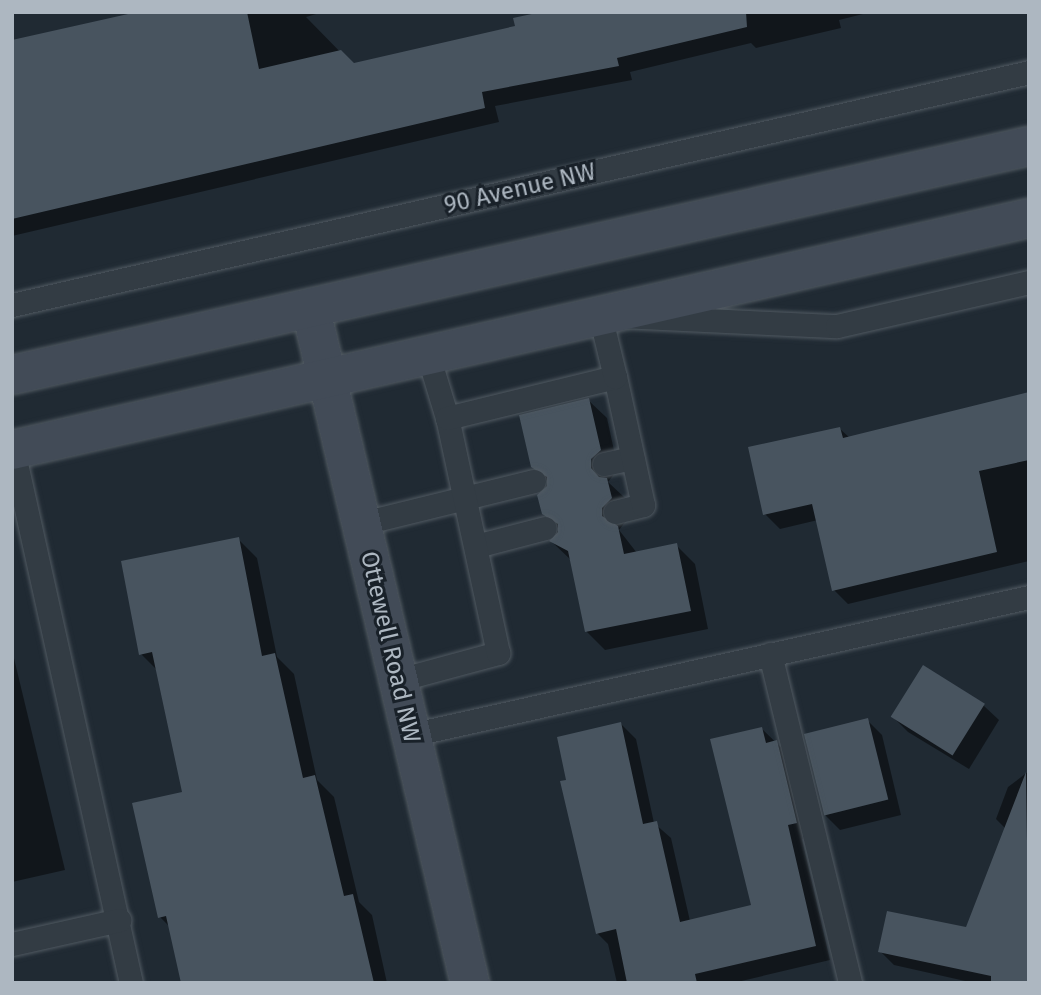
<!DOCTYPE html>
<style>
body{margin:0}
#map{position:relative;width:1041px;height:995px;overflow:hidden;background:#202a33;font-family:"Fira Sans",sans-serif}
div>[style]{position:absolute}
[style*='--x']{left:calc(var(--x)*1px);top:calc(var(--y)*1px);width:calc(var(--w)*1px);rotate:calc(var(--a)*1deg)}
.shadow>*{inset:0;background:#0007}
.building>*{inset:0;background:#48545f;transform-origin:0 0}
.roads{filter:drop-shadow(0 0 2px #515a62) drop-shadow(0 0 2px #515a62)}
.lane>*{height:23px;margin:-11.5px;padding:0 11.5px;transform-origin:11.5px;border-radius:11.5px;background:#333c44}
.secondary>*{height:38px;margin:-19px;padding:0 19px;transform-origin:19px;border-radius:19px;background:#424b57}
span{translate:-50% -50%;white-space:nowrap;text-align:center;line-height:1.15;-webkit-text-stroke:6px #192129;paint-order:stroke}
.street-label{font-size:24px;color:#adb7c1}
.frame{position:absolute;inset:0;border:14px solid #adb7c1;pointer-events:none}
</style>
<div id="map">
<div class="shadow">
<i style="clip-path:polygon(146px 12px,323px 12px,306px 17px,353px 65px,517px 27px,550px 12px,871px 12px,839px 20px,841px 28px,756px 48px,751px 43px,630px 72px,632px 80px,495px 106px,499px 122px,12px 236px,12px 121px)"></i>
<i style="clip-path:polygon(1029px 396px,1029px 561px,848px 604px,834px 590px,818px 520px,780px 529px,765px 514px,840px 429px,850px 438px)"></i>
<i style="clip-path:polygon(588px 400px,607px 418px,618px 469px,608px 482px,625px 498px,629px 517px,619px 530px,637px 553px,676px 545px,695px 564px,708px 629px,605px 650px,587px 632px,572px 561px,551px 541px,559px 529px,543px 514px,548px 482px,533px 466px)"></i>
<i style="clip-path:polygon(238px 539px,257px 558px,277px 657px,294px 674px,317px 780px,334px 797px,359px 902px,372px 915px,387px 983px,183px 983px,171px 928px,160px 917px,184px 793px,158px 671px,141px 654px)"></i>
<i style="clip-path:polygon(12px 650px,65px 870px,12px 882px)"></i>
<i style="clip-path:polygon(923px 668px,984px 706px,999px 720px,969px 769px,908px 732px,893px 717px)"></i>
<i style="clip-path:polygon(867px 720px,882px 735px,901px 815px,840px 830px,825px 815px)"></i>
<i style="clip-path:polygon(621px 724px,636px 739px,654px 823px,671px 838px,690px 921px,753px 906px,762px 729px,791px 757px,810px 837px,802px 839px,830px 960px,733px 983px,617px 983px,608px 944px,597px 933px,568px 781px)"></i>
<i style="clip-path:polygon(1029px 771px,1029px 983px,974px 983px,894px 965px,880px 951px,967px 929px,1006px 829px,996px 819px,1008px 787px)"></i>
</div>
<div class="building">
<i style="clip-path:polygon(137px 12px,247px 12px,259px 69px,341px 50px,354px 63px,515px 26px,513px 18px,541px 12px,746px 12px,747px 27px,617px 58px,619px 66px,482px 92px,485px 108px,12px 219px,12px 40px)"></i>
<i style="clip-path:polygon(1029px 392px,1029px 460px,979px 471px,997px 552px,832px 591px,812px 504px,763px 515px,748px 447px,840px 427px,843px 438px)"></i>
<i style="clip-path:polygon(589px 398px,601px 450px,591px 459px,591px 468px,599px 477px,607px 478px,612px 498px,602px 508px,602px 516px,618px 526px,624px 554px,677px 543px,691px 611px,585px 632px,568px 551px,549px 541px,558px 532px,558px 524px,542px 514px,537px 495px,547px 486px,547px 477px,531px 467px,519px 415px)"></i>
<i style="clip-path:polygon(239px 537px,262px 656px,275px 653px,303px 778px,315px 775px,344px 896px,353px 894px,374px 983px,181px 983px,166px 916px,158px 918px,132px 803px,182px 792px,152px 652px,139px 655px,121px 561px)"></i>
<i style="left:923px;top:665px;width:73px;height:61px;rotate:32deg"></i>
<i style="left:868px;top:718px;width:84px;height:66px;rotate:76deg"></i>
<i style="clip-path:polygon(621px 722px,643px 824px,657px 821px,680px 922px,751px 905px,710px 739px,762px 727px,766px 743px,777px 740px,797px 823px,788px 825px,816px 946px,695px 974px,697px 983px,627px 983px,616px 929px,596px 934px,560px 781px,566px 780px,557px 737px)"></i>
<i style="clip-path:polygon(1026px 772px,1029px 983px,991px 983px,991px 976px,878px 952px,887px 911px,966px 927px)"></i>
</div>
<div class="roads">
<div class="lane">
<i style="--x:12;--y:305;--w:1043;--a:-12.9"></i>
<i style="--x:428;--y:355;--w:66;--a:73.2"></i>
<i style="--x:13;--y:450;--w:546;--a:77.52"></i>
<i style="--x:604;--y:464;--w:29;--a:-12"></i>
<i style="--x:615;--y:512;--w:29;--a:-14"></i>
<i style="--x:643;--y:505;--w:131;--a:-102.3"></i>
<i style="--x:363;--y:523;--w:176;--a:-13.8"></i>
<i style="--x:476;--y:546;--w:71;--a:-14.6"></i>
<i style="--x:770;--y:654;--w:339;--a:76.3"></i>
<i style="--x:398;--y:680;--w:104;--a:-15.1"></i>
<i style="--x:498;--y:653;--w:240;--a:-102.2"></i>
<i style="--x:447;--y:418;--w:173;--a:-13.7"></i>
<i style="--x:615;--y:377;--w:64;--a:-103.6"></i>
<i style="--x:600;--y:315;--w:237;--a:2.7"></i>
<i style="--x:837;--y:326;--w:197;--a:-12.9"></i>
<i style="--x:410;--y:735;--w:634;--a:-12.57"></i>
<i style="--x:12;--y:944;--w:110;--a:-12.6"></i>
</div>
<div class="secondary">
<i style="--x:311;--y:310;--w:692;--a:76.71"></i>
<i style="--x:12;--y:375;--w:1042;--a:-12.69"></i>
<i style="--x:12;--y:450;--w:1043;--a:-12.85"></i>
</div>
</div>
<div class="street-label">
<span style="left:520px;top:189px;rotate:-13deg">90 Avenue NW</span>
<span style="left:390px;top:647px;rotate:77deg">Ottewell Road NW</span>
</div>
<div class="frame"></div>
</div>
